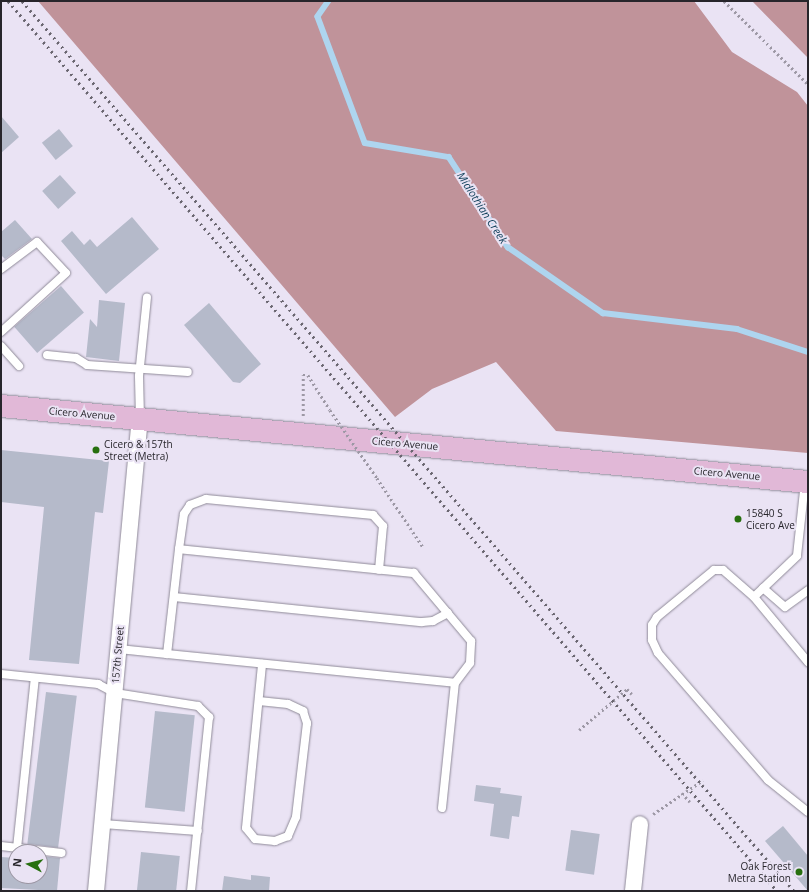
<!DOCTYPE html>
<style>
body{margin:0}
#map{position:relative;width:809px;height:892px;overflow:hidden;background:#eae3f4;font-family:"Open Sans",sans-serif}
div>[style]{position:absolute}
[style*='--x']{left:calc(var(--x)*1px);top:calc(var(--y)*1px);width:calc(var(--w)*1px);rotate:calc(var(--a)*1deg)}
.forest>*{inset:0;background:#c0939a}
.stream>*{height:5.5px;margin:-2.75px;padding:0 2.75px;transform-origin:2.75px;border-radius:2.75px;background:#aed5ef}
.building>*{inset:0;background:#b5baca;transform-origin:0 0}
.path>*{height:2.5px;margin-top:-1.25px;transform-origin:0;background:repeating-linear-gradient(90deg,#9d98a5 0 2px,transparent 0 5px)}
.roads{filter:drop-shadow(0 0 1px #8f8a98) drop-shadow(0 0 1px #8f8a98)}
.lane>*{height:8px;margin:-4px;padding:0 4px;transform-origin:4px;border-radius:4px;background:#fff}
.street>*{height:16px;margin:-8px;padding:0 8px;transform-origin:8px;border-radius:8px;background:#fff}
.primary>*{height:22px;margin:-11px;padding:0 11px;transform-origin:11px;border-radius:11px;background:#e1b8d7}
.rail>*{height:3px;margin-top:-1.5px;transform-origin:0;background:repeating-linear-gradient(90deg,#6a6670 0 2px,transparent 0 6px)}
.path-bridge>*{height:2.5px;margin-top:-1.25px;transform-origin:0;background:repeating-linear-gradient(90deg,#9d98a5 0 2px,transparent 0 5px)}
.dots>*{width:11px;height:11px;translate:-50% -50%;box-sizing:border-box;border:2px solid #eae3f4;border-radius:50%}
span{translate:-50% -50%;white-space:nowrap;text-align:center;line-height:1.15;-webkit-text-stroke:4px #eae3f4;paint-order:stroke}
.street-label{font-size:10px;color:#27252b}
.poi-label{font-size:10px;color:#27252b}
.left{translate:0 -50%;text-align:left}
.right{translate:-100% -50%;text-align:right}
.water-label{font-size:11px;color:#14435d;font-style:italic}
.frame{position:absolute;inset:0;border:2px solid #27252b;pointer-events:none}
.north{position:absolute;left:8px;top:844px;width:40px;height:40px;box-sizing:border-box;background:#eae3f4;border:1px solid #9c97a4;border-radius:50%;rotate:277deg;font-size:11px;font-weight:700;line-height:16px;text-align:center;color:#27252b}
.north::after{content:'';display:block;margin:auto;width:14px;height:18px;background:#276f0f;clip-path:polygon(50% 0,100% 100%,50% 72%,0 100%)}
</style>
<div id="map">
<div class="forest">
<i style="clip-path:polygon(38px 1px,694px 1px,732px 52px,797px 92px,808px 106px,808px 453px,556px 431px,496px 362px,432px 389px,395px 417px)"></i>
<i style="clip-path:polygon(752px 1px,808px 1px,808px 58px,753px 2px)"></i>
</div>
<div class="stream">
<i style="--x:329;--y:1;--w:19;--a:125"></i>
<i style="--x:318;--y:17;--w:134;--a:69.5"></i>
<i style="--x:365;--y:143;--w:85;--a:9.5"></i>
<i style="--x:449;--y:157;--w:108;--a:56.8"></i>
<i style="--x:508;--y:247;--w:116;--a:34.8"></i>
<i style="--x:603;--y:313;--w:135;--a:6.8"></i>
<i style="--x:737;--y:329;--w:75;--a:17.9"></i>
</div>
<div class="building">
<i style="clip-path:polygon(1px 116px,19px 137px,1px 153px)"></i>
<i style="left:59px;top:129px;width:22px;height:22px;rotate:51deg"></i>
<i style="left:60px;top:175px;width:24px;height:24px;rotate:48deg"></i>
<i style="clip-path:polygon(132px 217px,159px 249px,106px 294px,61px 241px,72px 231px,84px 245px,90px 239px,97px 247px)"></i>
<i style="clip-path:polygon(15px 220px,32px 239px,5px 259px,1px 255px,1px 232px)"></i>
<i style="left:61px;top:286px;width:35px;height:62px;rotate:49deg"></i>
<i style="clip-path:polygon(99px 300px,125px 303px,119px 361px,86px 357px,90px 319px,97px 327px)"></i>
<i style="clip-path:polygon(209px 303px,261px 364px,240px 383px,233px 382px,184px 325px)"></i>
<i style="clip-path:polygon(1px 450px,109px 461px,103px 513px,95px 512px,79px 664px,29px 660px,44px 507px,1px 502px)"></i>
<i style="left:46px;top:692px;width:31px;height:153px;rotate:7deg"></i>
<i style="left:155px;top:711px;width:40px;height:97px;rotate:6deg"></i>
<i style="clip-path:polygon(476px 785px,501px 788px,500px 793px,522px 796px,519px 817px,512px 816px,509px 839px,490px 836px,494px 804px,474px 801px)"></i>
<i style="clip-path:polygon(783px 826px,808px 856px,808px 891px,765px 841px)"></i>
<i style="left:571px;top:830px;width:29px;height:41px;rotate:8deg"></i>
<i style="left:141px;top:852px;width:39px;height:39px;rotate:6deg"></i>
<i style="clip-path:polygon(40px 856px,60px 858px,57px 891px,1px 888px,1px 857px,16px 858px,16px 876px,40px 876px)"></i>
<i style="clip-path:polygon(251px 875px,270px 877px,269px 891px,222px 891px,224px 876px,251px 880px)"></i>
</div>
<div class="path">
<i style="--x:724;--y:1;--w:118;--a:44.7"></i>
<i style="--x:303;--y:416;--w:41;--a:-90"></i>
<i style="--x:303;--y:375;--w:5;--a:0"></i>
<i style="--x:308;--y:375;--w:41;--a:57.8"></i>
<i style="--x:377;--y:478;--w:83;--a:56.3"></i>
<i style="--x:579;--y:730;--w:63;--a:-40.5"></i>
<i style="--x:627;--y:689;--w:7;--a:45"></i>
<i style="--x:682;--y:793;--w:12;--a:48"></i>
<i style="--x:653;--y:814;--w:60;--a:-34.2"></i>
</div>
<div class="roads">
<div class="lane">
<i style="--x:1;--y:269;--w:45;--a:-36.9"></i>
<i style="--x:37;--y:242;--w:42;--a:46.9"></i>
<i style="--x:66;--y:273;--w:88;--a:137.8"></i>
<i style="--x:1;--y:346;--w:27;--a:48"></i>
<i style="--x:47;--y:355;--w:29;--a:6"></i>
<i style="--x:76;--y:358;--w:13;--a:32"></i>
<i style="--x:87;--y:365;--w:101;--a:4"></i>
<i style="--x:140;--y:418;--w:42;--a:-91.4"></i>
<i style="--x:139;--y:376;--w:79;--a:-84.2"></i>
<i style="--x:805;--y:482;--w:74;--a:96.2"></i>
<i style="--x:797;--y:556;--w:59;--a:136.4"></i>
<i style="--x:754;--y:597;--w:85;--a:50.3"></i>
<i style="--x:179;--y:549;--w:35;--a:-82"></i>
<i style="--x:184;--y:514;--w:11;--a:-56"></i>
<i style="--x:190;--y:505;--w:17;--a:-21"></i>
<i style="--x:206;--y:499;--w:168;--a:5.5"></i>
<i style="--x:373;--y:515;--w:15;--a:48"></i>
<i style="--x:383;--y:526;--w:44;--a:95.2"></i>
<i style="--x:763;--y:588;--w:29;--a:41"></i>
<i style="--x:785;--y:607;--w:29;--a:-36"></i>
<i style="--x:174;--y:597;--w:249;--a:5.8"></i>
<i style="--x:422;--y:622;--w:11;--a:-5"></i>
<i style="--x:433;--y:621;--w:17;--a:-28"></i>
<i style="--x:754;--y:597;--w:41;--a:-138.9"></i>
<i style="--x:723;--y:570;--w:9;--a:180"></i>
<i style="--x:714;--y:570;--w:74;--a:140.5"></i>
<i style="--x:657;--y:617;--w:9;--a:122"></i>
<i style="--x:652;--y:625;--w:15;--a:90"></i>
<i style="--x:652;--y:640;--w:14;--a:65"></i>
<i style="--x:658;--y:653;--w:168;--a:49.1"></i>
<i style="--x:768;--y:780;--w:51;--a:38.7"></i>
<i style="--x:119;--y:649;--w:48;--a:5.9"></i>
<i style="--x:167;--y:654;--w:289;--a:5.7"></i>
<i style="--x:455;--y:683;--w:25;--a:-53"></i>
<i style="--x:470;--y:663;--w:22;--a:-87"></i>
<i style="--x:471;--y:641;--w:89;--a:-130"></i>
<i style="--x:414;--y:573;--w:236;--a:-174.2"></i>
<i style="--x:179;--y:549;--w:106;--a:96.5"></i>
<i style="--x:1;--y:674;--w:98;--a:5.9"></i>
<i style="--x:98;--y:684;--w:19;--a:28"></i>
<i style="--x:115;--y:693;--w:84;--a:8.9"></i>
<i style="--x:198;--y:706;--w:16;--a:45"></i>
<i style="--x:209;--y:717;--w:175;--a:95.9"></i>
<i style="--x:259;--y:701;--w:29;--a:6"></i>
<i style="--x:288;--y:704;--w:17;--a:25"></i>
<i style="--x:303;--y:711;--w:13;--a:72"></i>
<i style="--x:307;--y:723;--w:95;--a:96.7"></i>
<i style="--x:296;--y:817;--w:21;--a:113"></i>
<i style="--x:288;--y:836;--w:14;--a:159"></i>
<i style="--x:275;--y:841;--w:20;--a:-174"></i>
<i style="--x:255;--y:839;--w:14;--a:-129"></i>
<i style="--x:246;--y:828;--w:165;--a:-84.4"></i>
<i style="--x:442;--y:808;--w:126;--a:-84.1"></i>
<i style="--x:103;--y:824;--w:95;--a:4.2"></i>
<i style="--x:1;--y:846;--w:61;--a:6.5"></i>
<i style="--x:17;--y:848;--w:171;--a:-84"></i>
</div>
<div class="street">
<i style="--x:96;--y:891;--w:474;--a:-84.7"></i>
<i style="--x:633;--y:891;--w:67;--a:-84"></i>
</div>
<div class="primary">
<i style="--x:1;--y:406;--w:811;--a:5.38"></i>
</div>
</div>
<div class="rail">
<i style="--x:8;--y:1;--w:1176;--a:49.17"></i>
<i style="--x:22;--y:1;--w:1178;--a:49.06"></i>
</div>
<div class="path-bridge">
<i style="--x:330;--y:410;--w:83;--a:55.3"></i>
</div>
<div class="dots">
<i style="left:96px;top:450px;background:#276f0f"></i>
<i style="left:738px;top:519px;background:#276f0f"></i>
<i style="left:799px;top:872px;background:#276f0f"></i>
</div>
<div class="street-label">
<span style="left:82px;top:414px;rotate:5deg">Cicero Avenue</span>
<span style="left:405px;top:444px;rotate:5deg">Cicero Avenue</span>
<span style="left:727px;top:474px;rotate:5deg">Cicero Avenue</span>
<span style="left:118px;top:655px;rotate:-85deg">157th Street</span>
</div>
<div class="poi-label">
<span class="left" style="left:104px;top:450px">Cicero &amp; 157th<br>Street (Metra)</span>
<span class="left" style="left:746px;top:519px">15840 S<br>Cicero Ave</span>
<span class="right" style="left:791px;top:872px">Oak Forest<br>Metra Station</span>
</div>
<div class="water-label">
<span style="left:482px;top:208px;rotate:57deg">Midlothian Creek</span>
</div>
<div class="frame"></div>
<div class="north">N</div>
</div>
